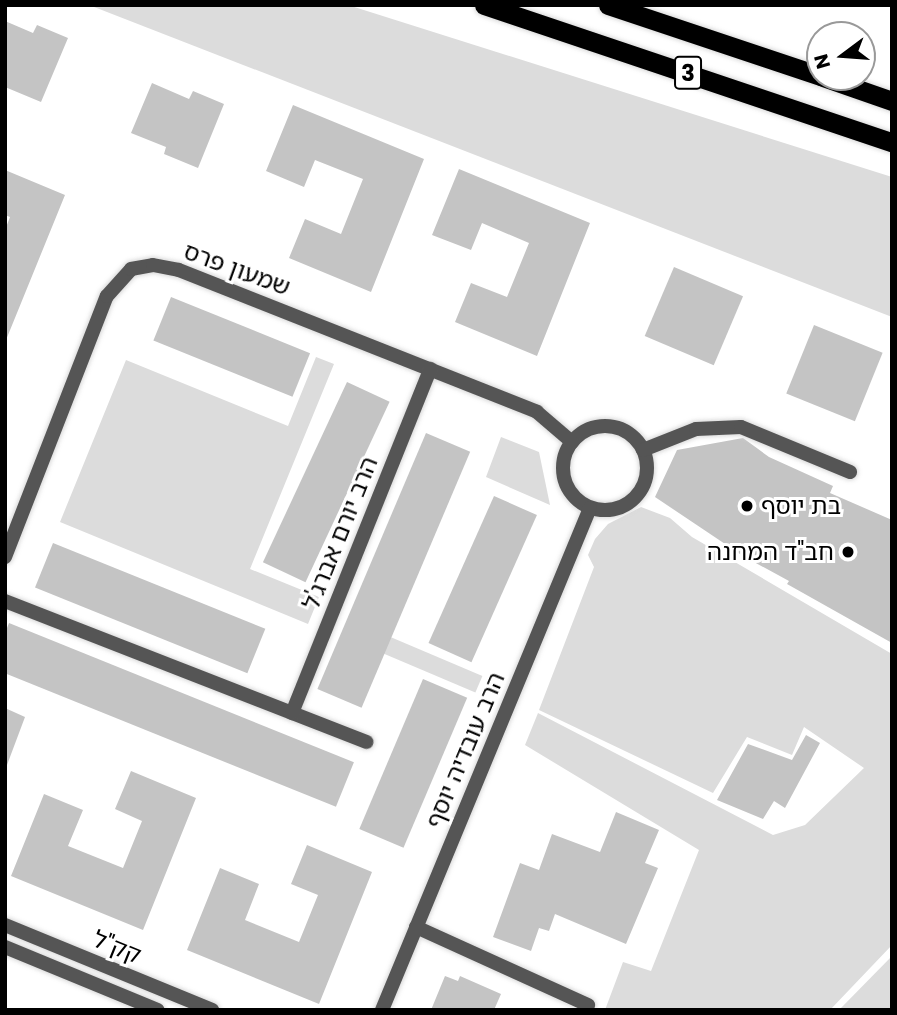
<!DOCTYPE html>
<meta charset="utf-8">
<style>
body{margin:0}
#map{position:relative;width:897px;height:1015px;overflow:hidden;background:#fff;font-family:Poppins,"Noto Sans Hebrew",sans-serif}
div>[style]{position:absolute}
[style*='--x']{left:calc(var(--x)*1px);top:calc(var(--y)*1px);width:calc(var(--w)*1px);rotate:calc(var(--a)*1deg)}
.green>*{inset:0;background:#dcdcdc;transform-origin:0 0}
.building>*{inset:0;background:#c4c4c4;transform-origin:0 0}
.roads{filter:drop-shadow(0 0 2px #dbdbdb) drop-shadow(0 0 2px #dbdbdb)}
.minor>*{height:14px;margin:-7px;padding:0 7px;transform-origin:7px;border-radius:7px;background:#555}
.minor>.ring{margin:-7px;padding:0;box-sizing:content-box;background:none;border:14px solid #555;border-radius:50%}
.tertiary>*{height:14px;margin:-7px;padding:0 7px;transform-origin:7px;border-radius:7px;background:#555}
.trunk>*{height:19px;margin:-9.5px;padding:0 9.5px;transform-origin:9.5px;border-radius:9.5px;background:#000}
.dots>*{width:19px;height:19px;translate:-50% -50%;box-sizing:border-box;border:4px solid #fff;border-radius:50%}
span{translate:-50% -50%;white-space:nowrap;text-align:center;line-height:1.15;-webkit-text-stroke:6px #fff;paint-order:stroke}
.shield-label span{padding:2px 5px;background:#fff;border:2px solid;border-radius:5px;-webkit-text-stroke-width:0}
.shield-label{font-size:23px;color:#000;font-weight:700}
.street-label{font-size:24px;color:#000}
.poi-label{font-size:24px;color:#000}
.left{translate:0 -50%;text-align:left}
.right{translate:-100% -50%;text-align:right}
.frame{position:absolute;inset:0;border:7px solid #000;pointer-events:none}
.north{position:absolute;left:806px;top:21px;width:70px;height:70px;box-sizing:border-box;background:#fff;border:2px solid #999;border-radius:50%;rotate:254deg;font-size:19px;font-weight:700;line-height:28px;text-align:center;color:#000}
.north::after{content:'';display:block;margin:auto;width:24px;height:32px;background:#000;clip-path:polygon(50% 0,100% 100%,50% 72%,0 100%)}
</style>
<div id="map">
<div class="green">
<i style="clip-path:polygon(89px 5px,348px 5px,892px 177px,892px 317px)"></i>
<i style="clip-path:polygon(316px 357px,334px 364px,250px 569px,319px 597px,308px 624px,60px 522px,126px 360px,288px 426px)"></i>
<i style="clip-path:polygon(501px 437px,539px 452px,550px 505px,486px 477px)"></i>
<i style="clip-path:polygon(641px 507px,670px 518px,692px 537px,892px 654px,892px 945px,830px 1010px,605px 1010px,623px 962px,651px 971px,699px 850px,525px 745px,538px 713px,773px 835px,805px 825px,864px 768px,804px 727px,792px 755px,747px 737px,713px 793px,539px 710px,594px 567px,588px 555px,595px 539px,608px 524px)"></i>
<i style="left:348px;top:619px;width:146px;height:18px;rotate:23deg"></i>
<i style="clip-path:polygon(892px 956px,892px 1010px,839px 1010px)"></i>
</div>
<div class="building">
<i style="clip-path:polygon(5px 21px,33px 33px,37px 25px,68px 38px,41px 102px,5px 87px)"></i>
<i style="clip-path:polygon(152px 83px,189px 99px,193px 91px,224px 104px,198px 168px,164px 154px,166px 147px,131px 133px)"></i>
<i style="clip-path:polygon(293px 105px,424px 159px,371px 292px,289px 258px,305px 219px,341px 234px,363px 179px,315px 160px,304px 187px,266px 171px)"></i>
<i style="clip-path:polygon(459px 169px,590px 223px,537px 356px,455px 322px,471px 283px,507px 297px,529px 243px,482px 223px,471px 250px,432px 235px)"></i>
<i style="clip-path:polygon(5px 170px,65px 195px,6px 340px,5px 230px,10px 217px,5px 215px)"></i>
<i style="left:674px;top:267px;width:75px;height:75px;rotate:23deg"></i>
<i style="left:171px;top:297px;width:150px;height:47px;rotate:22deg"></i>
<i style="left:814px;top:325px;width:74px;height:74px;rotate:22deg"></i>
<i style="left:347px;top:382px;width:47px;height:199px;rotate:25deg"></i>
<i style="left:426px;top:433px;width:48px;height:278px;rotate:23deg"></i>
<i style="clip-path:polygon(743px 438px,769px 457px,833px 486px,830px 493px,892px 520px,892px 643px,787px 584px,789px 581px,743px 556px,655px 497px,677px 450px)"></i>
<i style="left:494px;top:496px;width:47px;height:161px;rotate:24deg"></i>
<i style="left:53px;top:543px;width:229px;height:48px;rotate:22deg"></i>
<i style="left:9px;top:623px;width:372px;height:48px;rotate:22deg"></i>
<i style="left:423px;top:679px;width:48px;height:163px;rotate:23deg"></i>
<i style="clip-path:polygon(5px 708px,25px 717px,7px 765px,5px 764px)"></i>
<i style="clip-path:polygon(806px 735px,820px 743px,785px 808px,774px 801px,763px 819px,717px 800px,748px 744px,792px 760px)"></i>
<i style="clip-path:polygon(131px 771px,196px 798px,143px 930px,11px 876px,44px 794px,83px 810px,68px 846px,123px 868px,142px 821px,115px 809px)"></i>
<i style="clip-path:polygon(616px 812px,659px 830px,645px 863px,658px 868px,626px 944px,555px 914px,549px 931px,539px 928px,531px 951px,493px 937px,520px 863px,539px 870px,552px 834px,600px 852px)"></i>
<i style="clip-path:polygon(307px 845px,372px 872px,319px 1004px,187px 950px,220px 868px,259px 884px,245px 920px,299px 942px,318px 895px,291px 884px)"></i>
<i style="clip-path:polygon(445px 976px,458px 981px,460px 976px,501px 994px,494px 1010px,431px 1010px)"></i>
</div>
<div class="roads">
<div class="minor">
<i class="ring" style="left:563px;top:426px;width:70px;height:70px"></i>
<i style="--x:643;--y:450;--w:57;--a:-21.6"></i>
<i style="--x:696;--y:429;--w:45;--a:-2.5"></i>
<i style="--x:741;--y:427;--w:118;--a:22.4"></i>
<i style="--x:5;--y:557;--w:280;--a:-68.7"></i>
<i style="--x:107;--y:296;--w:36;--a:-48"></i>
<i style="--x:131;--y:269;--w:22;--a:-10"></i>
<i style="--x:153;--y:265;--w:26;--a:11"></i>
<i style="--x:179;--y:270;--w:385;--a:21.6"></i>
<i style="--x:537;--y:412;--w:46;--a:40.6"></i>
<i style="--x:5;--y:601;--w:388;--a:21.3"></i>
<i style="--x:292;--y:713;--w:371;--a:-68.1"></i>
<i style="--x:416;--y:927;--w:189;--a:24.4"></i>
<i style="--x:382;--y:1010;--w:543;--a:-67.49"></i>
</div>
<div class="tertiary">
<i style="--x:5;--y:925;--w:224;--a:22.3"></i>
<i style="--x:5;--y:947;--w:165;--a:22.4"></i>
</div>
<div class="trunk">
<i style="--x:484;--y:5;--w:430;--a:18.6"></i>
<i style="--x:608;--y:5;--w:224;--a:18.5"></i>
<i style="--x:823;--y:77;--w:73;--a:19.2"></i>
</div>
</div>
<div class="dots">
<i style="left:747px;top:506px;background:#000"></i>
<i style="left:848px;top:552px;background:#000"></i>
</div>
<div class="shield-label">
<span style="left:688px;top:73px">3</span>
</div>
<div class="street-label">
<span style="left:237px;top:269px;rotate:20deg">שמעון פרס</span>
<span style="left:340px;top:533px;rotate:-68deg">הרב יורם אברג'ל</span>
<span style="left:465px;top:750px;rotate:-67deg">הרב עובדיה יוסף</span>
<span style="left:117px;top:947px;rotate:22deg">קק"ל</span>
</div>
<div class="poi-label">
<span class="left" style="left:761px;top:506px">בת יוסף</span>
<span class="right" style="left:834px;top:552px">חב"ד המחנה</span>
</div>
<div class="frame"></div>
<div class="north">N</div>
</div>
